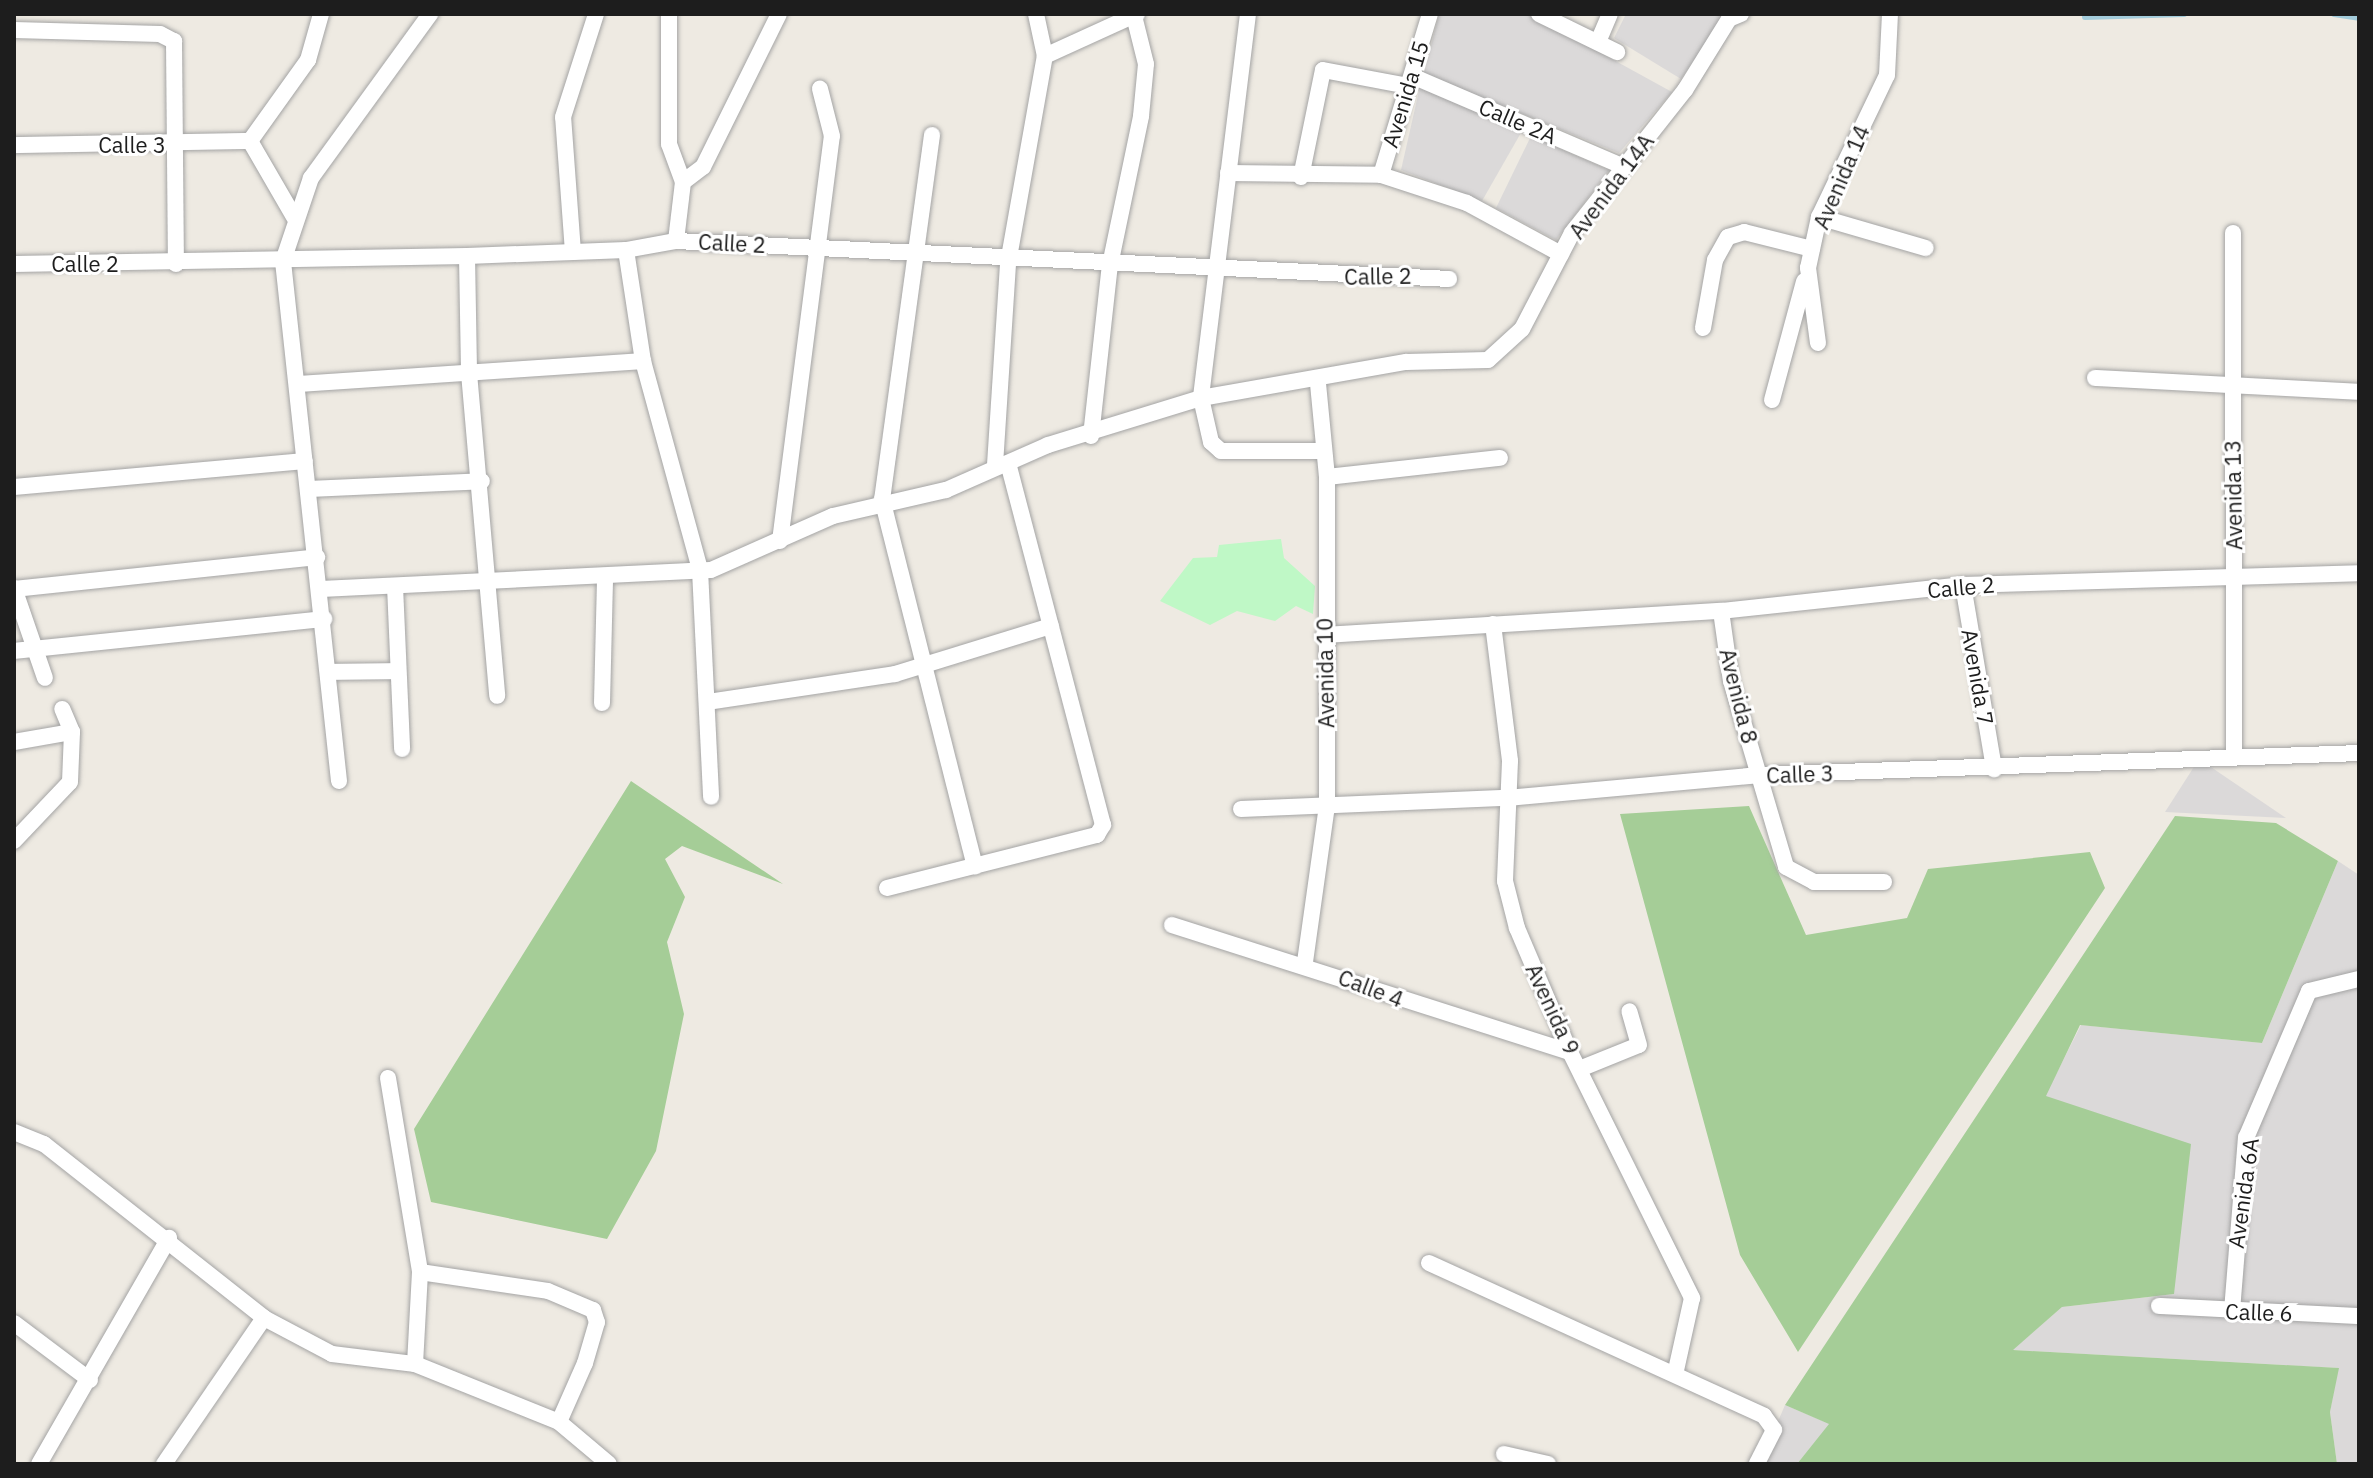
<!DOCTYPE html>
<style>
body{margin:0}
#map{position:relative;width:2373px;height:1478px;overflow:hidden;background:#eeeae2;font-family:"IBM Plex Sans",sans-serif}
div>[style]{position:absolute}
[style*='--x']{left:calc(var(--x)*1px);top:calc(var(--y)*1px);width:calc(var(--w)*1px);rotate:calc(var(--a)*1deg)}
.residential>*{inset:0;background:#dbd9d9}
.forest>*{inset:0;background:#a5cd97}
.park>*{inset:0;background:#bff8c6}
.stream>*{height:6px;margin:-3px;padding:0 3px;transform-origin:3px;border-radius:3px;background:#a3ccdb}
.roads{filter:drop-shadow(0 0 2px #a4a4a4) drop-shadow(0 0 2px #a4a4a4)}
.street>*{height:16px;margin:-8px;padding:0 8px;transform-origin:8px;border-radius:8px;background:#fff}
span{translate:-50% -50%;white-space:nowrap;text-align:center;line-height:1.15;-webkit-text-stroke:6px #fff;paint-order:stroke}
.street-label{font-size:22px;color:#1d1d1d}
.frame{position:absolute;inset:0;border:16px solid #1d1d1d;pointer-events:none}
</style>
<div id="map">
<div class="residential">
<i style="clip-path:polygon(1439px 14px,1530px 14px,1672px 92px,1619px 153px,1424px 74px)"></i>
<i style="clip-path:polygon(1626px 14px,1726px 14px,1681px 79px,1614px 38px)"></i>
<i style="clip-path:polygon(1421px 82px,1522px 131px,1482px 201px,1401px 170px)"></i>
<i style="clip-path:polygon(1531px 136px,1609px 170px,1556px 240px,1496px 208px)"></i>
<i style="clip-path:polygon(2199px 759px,2286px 818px,2165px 812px)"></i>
<i style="clip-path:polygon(2338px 861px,2359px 875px,2359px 1464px,2337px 1464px,2330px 1412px,2338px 1368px,2012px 1350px,2062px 1307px,2174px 1294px,2045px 1096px,2081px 1025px,2262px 1043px)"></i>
<i style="clip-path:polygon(1785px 1405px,1830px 1424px,1797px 1464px,1760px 1464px)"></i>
</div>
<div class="forest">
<i style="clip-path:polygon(631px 781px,783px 884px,682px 846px,665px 859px,685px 897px,667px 942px,684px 1014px,656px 1151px,607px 1239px,431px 1202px,414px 1129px)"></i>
<i style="clip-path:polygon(1749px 806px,1806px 935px,1907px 918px,1928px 869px,2090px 852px,2105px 888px,1798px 1352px,1740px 1255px,1620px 814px)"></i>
<i style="clip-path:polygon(2175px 816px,2276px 823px,2338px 861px,2262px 1043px,2080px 1025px,2046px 1096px,2191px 1144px,2174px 1294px,2062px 1307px,2013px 1350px,2339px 1368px,2330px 1412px,2337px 1464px,1797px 1464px,1829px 1424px,1785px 1405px)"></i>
</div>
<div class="park">
<i style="clip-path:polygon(1281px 539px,1284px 558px,1315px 586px,1313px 614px,1296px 606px,1275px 621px,1237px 611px,1210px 625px,1160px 601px,1193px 558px,1217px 557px,1219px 545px)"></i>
</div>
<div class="stream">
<i style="--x:2334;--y:14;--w:25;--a:9"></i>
<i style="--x:2085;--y:17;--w:99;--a:-1.7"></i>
</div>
<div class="roads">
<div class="street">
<i style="--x:669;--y:14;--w:130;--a:90"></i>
<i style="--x:669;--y:144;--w:40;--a:69.8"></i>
<i style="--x:683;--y:182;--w:59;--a:96.8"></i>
<i style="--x:1248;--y:14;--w:387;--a:97"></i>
<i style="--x:1201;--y:398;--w:45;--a:77.2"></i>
<i style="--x:1211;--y:442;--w:13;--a:42"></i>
<i style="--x:1221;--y:451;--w:102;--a:0"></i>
<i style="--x:1539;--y:14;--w:87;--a:26"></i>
<i style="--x:14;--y:30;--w:146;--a:1.6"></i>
<i style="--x:160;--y:34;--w:16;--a:27"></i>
<i style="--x:174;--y:41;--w:223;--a:89.5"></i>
<i style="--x:1598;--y:42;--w:30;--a:-67"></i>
<i style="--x:1045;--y:56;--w:101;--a:-24.5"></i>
<i style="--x:1412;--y:76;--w:231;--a:23.2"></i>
<i style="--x:932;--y:135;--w:367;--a:97.8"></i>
<i style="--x:882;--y:499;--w:379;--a:75.8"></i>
<i style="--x:250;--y:141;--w:100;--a:-54.4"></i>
<i style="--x:308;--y:60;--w:48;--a:-74.2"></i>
<i style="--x:250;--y:141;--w:88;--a:59.9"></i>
<i style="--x:14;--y:145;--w:236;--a:-1"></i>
<i style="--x:1228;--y:173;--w:153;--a:0.7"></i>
<i style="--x:1381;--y:175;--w:90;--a:18"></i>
<i style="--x:1467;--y:203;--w:107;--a:28.5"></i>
<i style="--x:1381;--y:175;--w:168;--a:-73.1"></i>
<i style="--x:1301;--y:177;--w:109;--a:-78.4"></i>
<i style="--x:1323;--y:70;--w:86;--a:10.7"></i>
<i style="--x:683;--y:182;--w:25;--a:-37"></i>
<i style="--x:703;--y:167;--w:171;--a:-63.6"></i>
<i style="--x:1819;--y:217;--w:111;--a:16.2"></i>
<i style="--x:2233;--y:233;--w:523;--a:89.89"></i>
<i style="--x:626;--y:250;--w:112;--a:81.3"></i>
<i style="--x:643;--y:361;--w:217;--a:74.7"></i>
<i style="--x:700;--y:570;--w:227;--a:87.2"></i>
<i style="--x:573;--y:252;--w:135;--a:-94.2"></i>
<i style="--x:563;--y:117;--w:108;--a:-72.2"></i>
<i style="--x:467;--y:256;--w:117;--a:89"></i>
<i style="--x:469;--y:373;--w:324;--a:85"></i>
<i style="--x:14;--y:264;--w:453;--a:-1"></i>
<i style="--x:467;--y:256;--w:159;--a:-2.2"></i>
<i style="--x:626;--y:250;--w:51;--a:-10.2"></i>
<i style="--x:676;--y:241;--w:774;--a:2.81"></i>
<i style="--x:1703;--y:328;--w:69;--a:-80"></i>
<i style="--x:1715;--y:260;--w:26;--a:-61"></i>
<i style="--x:1728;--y:237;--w:17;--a:-17"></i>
<i style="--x:1744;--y:232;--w:70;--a:14"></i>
<i style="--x:1818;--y:343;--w:76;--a:-97.6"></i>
<i style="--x:1808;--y:268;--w:52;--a:-77.8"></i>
<i style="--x:1819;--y:217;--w:157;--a:-64.4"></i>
<i style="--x:1887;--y:75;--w:61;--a:-87.2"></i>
<i style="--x:2095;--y:378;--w:264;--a:3"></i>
<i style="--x:299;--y:384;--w:345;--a:-3.8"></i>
<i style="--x:1772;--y:400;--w:123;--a:-74.9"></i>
<i style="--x:1091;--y:436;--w:172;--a:-83.7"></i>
<i style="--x:1110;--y:265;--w:152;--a:-78.2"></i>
<i style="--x:1141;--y:116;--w:52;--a:-84.5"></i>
<i style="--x:1146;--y:64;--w:49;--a:-104"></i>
<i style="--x:995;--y:465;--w:202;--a:-86.3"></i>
<i style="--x:1008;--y:263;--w:210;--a:-79.9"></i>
<i style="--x:1045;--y:56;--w:43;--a:-102.1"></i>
<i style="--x:1327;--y:477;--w:174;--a:-6.3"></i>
<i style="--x:14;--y:487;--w:292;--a:-5.1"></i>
<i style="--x:309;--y:489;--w:173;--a:-2.6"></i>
<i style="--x:780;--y:541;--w:408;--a:-82.7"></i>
<i style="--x:832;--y:136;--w:49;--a:-104.3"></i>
<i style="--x:1963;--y:585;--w:187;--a:80.4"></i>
<i style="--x:395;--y:586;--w:163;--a:87.5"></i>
<i style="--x:14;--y:588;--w:95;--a:71"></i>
<i style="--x:14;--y:589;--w:305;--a:-6"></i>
<i style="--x:321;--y:589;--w:390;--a:-2.8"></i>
<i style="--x:711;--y:570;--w:133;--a:-23.9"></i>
<i style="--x:833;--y:516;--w:116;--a:-13"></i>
<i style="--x:946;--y:490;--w:111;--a:-23.8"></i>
<i style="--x:1048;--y:445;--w:160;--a:-17.1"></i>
<i style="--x:1201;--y:398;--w:208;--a:-10"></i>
<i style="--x:1406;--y:362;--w:82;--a:-1.4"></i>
<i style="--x:1488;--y:360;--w:46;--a:-42.4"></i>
<i style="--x:1522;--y:329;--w:108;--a:-62.5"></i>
<i style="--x:1572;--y:233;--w:182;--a:-51.7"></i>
<i style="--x:1685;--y:90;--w:84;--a:-58.2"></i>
<i style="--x:1729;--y:19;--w:13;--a:-23"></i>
<i style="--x:1721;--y:611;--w:71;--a:81.9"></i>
<i style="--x:1731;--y:681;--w:194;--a:73.5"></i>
<i style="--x:1786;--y:867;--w:32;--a:28"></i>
<i style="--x:1814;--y:882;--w:70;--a:0"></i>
<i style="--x:1493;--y:624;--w:138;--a:82.9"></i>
<i style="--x:1510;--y:761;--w:120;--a:92.4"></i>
<i style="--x:1505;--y:881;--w:49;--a:75.7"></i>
<i style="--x:1517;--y:928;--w:135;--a:66.9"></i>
<i style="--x:1570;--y:1052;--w:275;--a:63.6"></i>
<i style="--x:1692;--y:1298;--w:74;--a:102.5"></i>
<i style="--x:1324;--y:635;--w:398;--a:-3.5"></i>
<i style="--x:1721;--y:611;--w:243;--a:-6.1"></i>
<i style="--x:1963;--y:585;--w:396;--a:-1.7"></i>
<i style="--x:14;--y:651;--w:312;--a:-5.9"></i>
<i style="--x:329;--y:672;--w:69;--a:-0.8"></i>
<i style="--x:708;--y:702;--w:189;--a:-8.5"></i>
<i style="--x:895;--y:674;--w:163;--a:-17.1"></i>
<i style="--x:602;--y:703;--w:127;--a:-88.6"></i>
<i style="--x:14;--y:742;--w:59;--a:-9.8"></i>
<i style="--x:339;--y:781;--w:523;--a:-96.15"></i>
<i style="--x:283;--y:261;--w:88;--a:-71.4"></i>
<i style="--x:311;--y:178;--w:203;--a:-54"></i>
<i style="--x:1241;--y:809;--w:266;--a:-2.4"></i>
<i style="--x:1507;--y:798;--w:254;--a:-5.2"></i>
<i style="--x:1760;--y:775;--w:599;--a:-2.1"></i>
<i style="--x:14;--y:841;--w:81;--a:-46.5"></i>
<i style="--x:70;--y:782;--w:50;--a:-87.7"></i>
<i style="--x:72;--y:732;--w:25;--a:-113"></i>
<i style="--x:887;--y:888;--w:217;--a:-14.2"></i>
<i style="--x:1097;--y:835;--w:12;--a:-59"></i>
<i style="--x:1103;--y:825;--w:374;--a:-104.7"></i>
<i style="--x:1172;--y:925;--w:418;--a:17.7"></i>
<i style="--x:1305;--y:962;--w:159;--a:-82"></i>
<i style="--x:1327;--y:805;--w:328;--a:-90"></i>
<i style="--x:1327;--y:477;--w:94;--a:-95.5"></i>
<i style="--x:1582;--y:1068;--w:61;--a:-22"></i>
<i style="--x:1639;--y:1045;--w:35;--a:-106"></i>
<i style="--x:388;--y:1078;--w:197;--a:80.6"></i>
<i style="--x:420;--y:1272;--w:92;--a:93.1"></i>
<i style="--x:14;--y:1132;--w:32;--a:22"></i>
<i style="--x:44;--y:1144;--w:280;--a:38.3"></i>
<i style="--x:264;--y:1318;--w:77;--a:27.9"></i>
<i style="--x:332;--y:1354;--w:84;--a:6.9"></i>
<i style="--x:415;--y:1364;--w:155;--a:21.9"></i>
<i style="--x:559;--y:1422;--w:65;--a:40"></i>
<i style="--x:1429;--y:1263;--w:368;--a:24.5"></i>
<i style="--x:1764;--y:1416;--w:17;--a:54"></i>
<i style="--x:1774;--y:1430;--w:38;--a:117"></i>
<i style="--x:420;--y:1272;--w:129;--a:8.4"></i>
<i style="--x:548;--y:1291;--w:49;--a:22.9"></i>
<i style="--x:593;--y:1310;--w:13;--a:72"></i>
<i style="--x:597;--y:1322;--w:43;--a:106.3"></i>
<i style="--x:585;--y:1363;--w:64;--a:113.8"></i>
<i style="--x:2159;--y:1306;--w:200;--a:2.9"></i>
<i style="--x:2232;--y:1311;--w:174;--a:-85.4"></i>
<i style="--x:2246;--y:1138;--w:160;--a:-66.8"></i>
<i style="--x:2309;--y:991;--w:51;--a:-13.5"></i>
<i style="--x:14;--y:1323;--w:95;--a:36.9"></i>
<i style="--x:1504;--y:1454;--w:45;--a:12.8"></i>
<i style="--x:39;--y:1464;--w:261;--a:-60.1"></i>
<i style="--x:164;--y:1464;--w:177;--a:-55.6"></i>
</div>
</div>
<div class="street-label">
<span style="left:1405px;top:94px;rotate:-73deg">Avenida 15</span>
<span style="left:1518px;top:121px;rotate:23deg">Calle 2A</span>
<span style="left:132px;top:145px">Calle 3</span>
<span style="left:1841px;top:177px;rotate:-67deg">Avenida 14</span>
<span style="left:1611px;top:186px;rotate:-53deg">Avenida 14A</span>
<span style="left:732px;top:243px;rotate:3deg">Calle 2</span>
<span style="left:85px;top:264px">Calle 2</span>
<span style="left:1378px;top:276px;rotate:-1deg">Calle 2</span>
<span style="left:2233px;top:495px;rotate:-91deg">Avenida 13</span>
<span style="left:1961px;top:587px;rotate:-5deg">Calle 2</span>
<span style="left:1325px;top:673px;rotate:-91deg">Avenida 10</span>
<span style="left:1978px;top:677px;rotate:80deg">Avenida 7</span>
<span style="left:1739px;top:696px;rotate:76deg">Avenida 8</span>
<span style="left:1800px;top:774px;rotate:-2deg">Calle 3</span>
<span style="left:1371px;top:988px;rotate:21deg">Calle 4</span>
<span style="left:1553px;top:1009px;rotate:65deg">Avenida 9</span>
<span style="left:2243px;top:1193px;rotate:-82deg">Avenida 6A</span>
<span style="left:2259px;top:1312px;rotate:2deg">Calle 6</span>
</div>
<div class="frame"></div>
</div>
